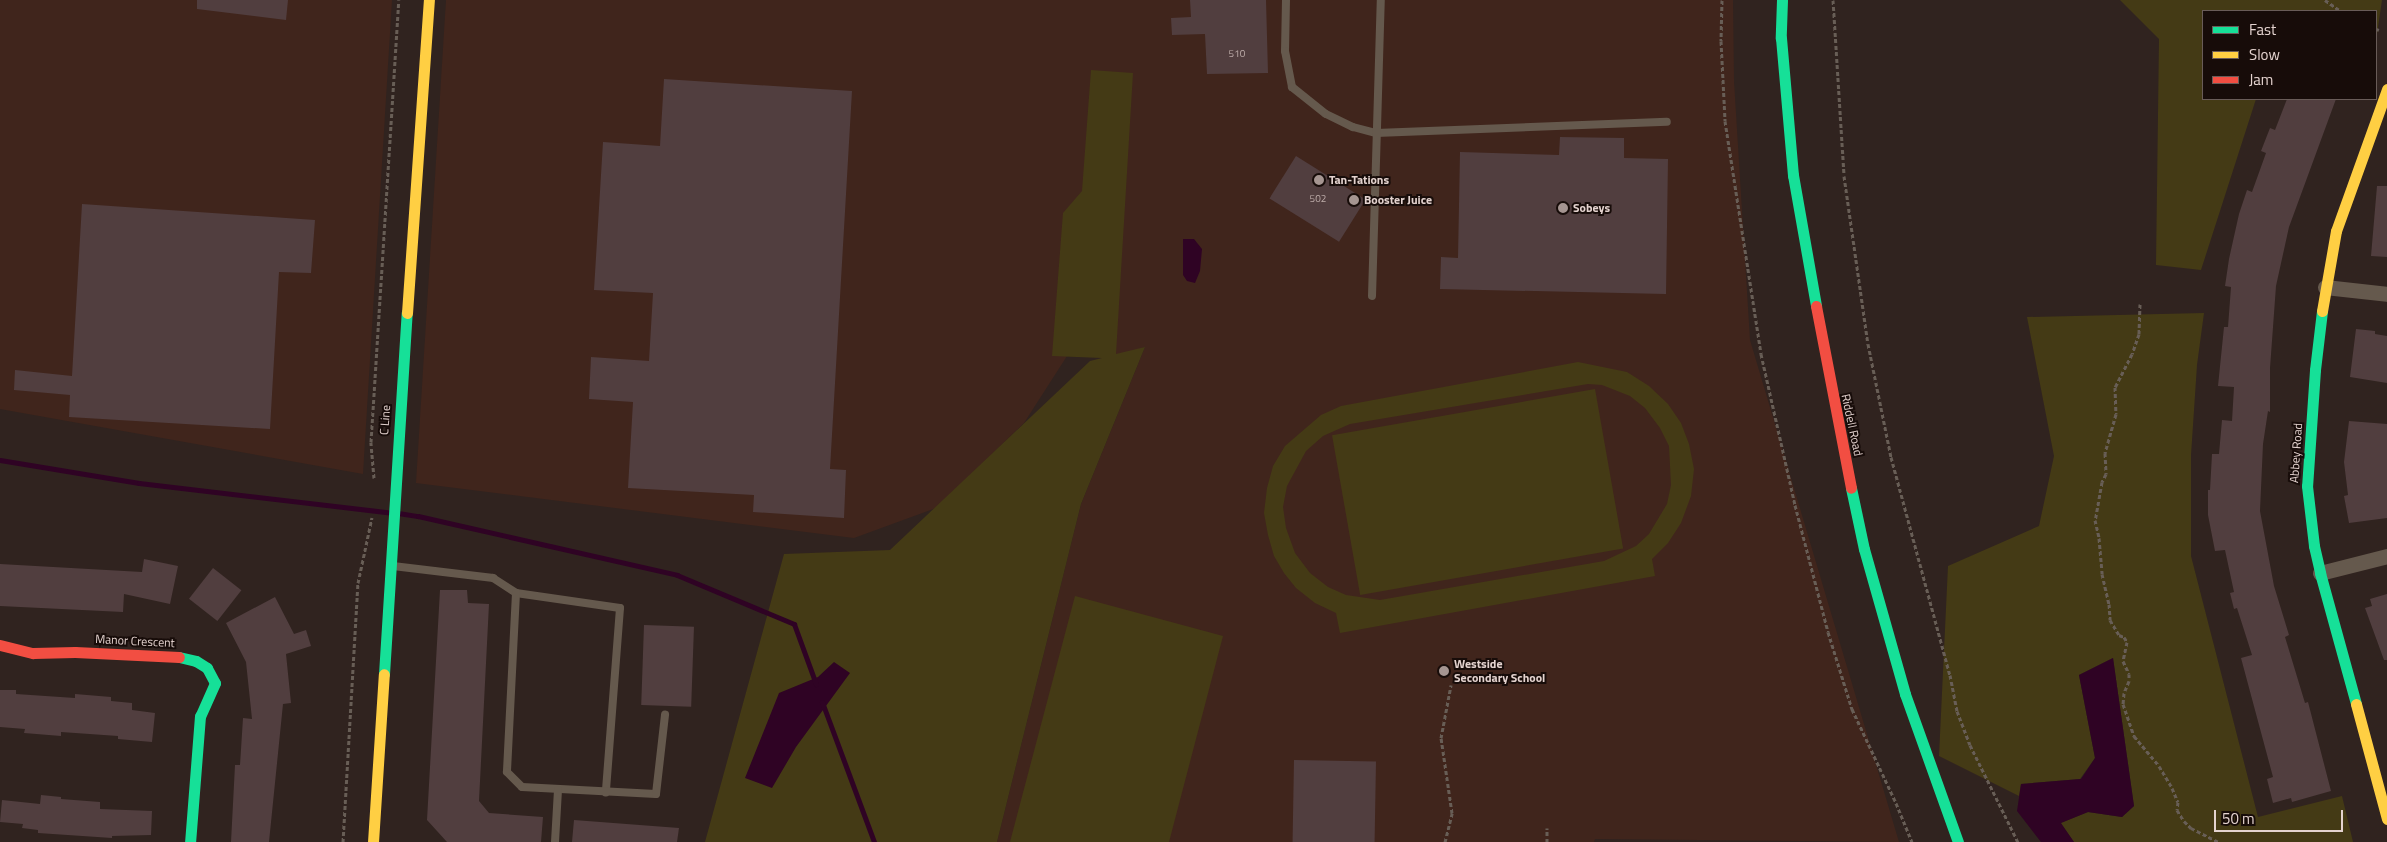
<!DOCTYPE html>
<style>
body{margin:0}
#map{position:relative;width:2387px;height:842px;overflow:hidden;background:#30231f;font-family:"Titillium Web",sans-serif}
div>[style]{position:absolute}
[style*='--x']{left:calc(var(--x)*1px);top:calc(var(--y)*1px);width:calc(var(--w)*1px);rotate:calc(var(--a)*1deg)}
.built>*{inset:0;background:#40251c}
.green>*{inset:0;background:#443a15;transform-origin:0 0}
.water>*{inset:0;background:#2f0324}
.stream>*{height:5px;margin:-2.5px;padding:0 2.5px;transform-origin:2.5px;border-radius:2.5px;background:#2f0324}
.building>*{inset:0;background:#513e3f;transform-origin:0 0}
.path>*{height:3px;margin-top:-1.5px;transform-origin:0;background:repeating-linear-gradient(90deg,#685e56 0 4px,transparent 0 6.5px)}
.lane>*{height:8px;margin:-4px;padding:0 4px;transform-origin:4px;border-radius:4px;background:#65594d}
.street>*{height:15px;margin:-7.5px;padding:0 7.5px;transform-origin:7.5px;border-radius:7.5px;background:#65594d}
.fast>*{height:11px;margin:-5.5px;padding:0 5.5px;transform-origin:5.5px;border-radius:5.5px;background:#16e098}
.slow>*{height:11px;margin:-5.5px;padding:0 5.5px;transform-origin:5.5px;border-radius:5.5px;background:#ffcf43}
.jam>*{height:11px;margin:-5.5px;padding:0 5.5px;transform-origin:5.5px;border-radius:5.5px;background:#f24e42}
.dots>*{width:14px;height:14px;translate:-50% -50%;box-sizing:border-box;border:2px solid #170c09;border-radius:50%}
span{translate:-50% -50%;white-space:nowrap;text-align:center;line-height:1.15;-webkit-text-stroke:4px #170c09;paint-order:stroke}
.number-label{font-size:10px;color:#bfaeab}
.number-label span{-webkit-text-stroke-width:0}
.poi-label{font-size:12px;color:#e4d3cf;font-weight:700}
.left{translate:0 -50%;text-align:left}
.street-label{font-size:12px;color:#e4d3cf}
.legend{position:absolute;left:2202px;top:10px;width:175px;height:90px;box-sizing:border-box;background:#170c09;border:1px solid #695c58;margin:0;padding:6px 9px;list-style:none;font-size:15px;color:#e4d3cf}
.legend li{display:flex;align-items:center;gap:10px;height:25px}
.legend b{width:25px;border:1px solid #695c58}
.scale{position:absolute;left:2214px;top:810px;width:129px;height:22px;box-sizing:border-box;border:2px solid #e4d3cf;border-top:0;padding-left:6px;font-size:15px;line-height:18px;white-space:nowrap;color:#e4d3cf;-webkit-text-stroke:4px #170c09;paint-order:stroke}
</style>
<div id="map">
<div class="built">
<i style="clip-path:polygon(0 0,392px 0,363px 474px,0 409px)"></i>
<i style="clip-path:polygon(446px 0,1733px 0,1734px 81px,1750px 340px,1899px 842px,1595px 839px,1594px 842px,997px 842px,1081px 504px,1145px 347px,1115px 358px,1067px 356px,1024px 423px,936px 508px,854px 538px,416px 483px)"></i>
</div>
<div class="green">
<i style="clip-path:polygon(2120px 0,2382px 0,2376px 41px,2376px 11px,2203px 11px,2203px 99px,2256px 99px,2201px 270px,2156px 265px,2159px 39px)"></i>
<i style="clip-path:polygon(1091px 70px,1133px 73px,1116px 354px,1145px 347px,1081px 504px,997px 842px,705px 842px,784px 554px,890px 550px,1090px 361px,1102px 358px,1052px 356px,1063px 213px,1082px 191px)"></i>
<i style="clip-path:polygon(2204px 313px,2197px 365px,2191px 455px,2191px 556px,2258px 817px,2342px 796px,2353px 842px,2074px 842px,2060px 823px,2088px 812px,2122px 817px,2134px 806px,2113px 658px,2079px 675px,2095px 758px,2080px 779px,2021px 784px,2019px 796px,1939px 756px,1948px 566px,2039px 526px,2054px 456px,2027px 317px)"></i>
<i style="clip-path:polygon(evenodd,1578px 362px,1627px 372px,1649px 386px,1668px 404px,1681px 423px,1689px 444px,1694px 469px,1691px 496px,1681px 523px,1668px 543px,1652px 559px,1655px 576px,1340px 633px,1336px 613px,1315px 603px,1296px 588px,1284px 573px,1274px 556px,1268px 535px,1264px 513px,1267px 488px,1273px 466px,1285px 446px,1321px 415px,1341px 406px,1578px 362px,1588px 384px,1602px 385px,1630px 396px,1645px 408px,1660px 428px,1669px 446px,1671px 485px,1667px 504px,1649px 534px,1636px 546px,1604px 561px,1380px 600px,1346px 595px,1328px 587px,1310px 573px,1295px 553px,1286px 528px,1283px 507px,1287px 486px,1306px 451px,1323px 436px,1350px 424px,1588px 384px)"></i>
<i style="left:1595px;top:389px;width:162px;height:267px;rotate:80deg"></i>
<i style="clip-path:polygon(1075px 596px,1223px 636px,1169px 842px,1010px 842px)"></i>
</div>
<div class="water">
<i style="clip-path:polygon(1183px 239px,1194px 239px,1202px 249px,1200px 271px,1195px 283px,1187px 281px,1183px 275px)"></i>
<i style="clip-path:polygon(2113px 658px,2134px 806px,2122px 817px,2088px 812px,2061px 823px,2074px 842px,2041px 842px,2017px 811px,2021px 784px,2081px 779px,2095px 758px,2079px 675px)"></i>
<i style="clip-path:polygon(834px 662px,850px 673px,796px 747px,772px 788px,745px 778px,779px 693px,818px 677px)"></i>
</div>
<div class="stream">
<i style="--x:0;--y:460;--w:141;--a:9.4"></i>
<i style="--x:139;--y:483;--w:250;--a:6.7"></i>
<i style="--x:398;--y:513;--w:20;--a:9"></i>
<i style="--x:418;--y:516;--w:266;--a:12.8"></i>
<i style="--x:677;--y:575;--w:127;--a:22.7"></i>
<i style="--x:794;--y:624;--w:64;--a:69.9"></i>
<i style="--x:822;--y:702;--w:149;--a:69.6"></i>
</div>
<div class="building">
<i style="clip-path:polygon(197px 0,288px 0,286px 20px,197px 9px)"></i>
<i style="clip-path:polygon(1190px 0,1266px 0,1268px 73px,1207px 74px,1205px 34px,1172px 35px,1171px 18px,1191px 17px)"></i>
<i style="clip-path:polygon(664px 79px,852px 91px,830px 469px,846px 470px,844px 518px,753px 512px,754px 495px,628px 488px,633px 402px,589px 399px,591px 357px,649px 361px,653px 293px,594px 290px,603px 142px,660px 146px)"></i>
<i style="clip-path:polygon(2287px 99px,2336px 99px,2289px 227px,2276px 286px,2270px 368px,2270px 412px,2268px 411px,2263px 444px,2260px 511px,2274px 586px,2289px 635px,2285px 637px,2305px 703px,2308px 702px,2331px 791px,2292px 802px,2291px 798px,2273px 803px,2267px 779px,2273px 777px,2241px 658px,2252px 655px,2237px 608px,2234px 609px,2230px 593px,2234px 592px,2225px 550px,2215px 551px,2208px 515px,2208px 490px,2210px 490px,2212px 454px,2219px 454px,2222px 420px,2232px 421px,2234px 387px,2218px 386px,2224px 327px,2228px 327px,2231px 287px,2225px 286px,2229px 259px,2239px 214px,2247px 190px,2252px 192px,2266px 153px,2261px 151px,2270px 128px,2275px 130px)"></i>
<i style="clip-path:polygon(1560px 137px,1624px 138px,1624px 158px,1668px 159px,1666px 294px,1440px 289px,1441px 257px,1458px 258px,1460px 152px,1559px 155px)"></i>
<i style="left:1296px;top:156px;width:82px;height:50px;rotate:32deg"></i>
<i style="clip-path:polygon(2377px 186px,2387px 186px,2387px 257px,2371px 256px)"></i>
<i style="clip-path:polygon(82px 204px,315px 220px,311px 273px,279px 272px,270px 429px,69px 417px,70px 395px,14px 390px,15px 370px,72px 376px)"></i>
<i style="clip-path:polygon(2356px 329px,2375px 331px,2375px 334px,2387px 336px,2387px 383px,2350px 377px)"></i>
<i style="clip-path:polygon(2349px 421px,2387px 424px,2387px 518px,2349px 523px,2344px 496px,2348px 495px,2344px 462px)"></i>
<i style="clip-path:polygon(144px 559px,178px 566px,170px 604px,124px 594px,123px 612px,0 606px,0 564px,142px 572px)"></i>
<i style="left:213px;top:568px;width:36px;height:39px;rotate:38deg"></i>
<i style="clip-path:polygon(440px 590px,467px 590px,468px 603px,489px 604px,479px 801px,489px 813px,543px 817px,541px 842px,447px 842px,427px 820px)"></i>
<i style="clip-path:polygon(2387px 594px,2387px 660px,2384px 660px,2365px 608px,2372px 606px,2370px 599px)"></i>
<i style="clip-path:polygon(275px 597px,294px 634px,306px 630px,311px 646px,286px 654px,291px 703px,283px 704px,269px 842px,231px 842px,235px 765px,240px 765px,243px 718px,252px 719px,246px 662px,226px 623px)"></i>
<i style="left:644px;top:625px;width:50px;height:80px;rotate:2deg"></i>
<i style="clip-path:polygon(0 690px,16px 690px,16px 694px,75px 698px,75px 694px,111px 697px,111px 701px,132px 703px,132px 710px,155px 713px,152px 742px,118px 739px,118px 736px,61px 732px,61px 736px,24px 733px,25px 729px,0 727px)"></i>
<i style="left:1294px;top:760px;width:82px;height:82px;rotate:1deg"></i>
<i style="clip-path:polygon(41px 795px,61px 797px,61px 799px,100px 802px,100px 809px,152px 811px,151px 835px,112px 836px,112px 838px,38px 833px,38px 830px,22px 828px,23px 824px,0 822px,2px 800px,40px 804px)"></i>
<i style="clip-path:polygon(574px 820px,679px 828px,677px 842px,572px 842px)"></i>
</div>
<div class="path">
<i style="--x:1722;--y:0;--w:41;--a:91.4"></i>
<i style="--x:1721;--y:41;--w:80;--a:87.1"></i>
<i style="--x:1725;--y:121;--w:236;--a:81.2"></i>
<i style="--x:1761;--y:354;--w:155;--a:77.3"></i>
<i style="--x:1795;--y:505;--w:131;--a:75.4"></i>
<i style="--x:1828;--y:632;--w:81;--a:72.7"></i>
<i style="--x:1852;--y:709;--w:104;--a:64.9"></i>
<i style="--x:1896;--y:803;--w:42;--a:67.7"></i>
<i style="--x:1833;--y:0;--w:176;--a:86.4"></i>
<i style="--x:1844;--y:176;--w:170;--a:81.9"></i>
<i style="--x:1868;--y:344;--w:115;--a:78.5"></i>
<i style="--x:1891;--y:457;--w:226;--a:74.9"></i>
<i style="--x:1950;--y:675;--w:37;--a:79"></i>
<i style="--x:1957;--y:711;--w:36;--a:69"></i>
<i style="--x:1970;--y:745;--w:108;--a:63.7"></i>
<i style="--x:2325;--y:0;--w:19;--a:35"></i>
<i style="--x:2376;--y:29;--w:3;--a:18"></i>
<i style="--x:2140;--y:304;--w:30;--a:92"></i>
<i style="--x:2139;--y:334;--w:21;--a:109"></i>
<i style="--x:2132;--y:354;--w:37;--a:117"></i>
<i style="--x:2115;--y:387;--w:27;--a:88"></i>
<i style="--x:2116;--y:414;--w:41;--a:105.8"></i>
<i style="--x:2105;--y:453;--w:21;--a:87"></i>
<i style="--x:2106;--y:474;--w:9;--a:117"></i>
<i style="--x:2102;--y:482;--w:39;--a:100"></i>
<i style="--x:2095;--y:520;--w:18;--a:77"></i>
<i style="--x:2099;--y:538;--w:36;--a:85"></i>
<i style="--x:2102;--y:574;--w:31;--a:77"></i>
<i style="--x:2109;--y:604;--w:16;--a:86"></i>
<i style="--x:2110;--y:620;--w:17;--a:59"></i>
<i style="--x:2119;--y:635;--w:5;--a:22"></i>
<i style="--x:2124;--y:637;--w:6;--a:59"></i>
<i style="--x:2127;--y:642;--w:19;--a:102"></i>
<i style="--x:2123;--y:661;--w:14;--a:65"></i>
<i style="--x:2129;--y:674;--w:7;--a:90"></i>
<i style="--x:2129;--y:681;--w:13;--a:113"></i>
<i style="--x:2124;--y:693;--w:11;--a:95"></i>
<i style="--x:2123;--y:704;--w:34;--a:71"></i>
<i style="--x:2134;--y:736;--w:39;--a:50"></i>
<i style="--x:2159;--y:766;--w:26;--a:59"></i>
<i style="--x:2172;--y:788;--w:15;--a:67"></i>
<i style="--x:2178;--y:802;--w:8;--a:97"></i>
<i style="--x:2177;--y:810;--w:13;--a:58"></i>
<i style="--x:2184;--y:821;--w:10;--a:45"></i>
<i style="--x:2191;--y:828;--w:30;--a:27"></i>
<i style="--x:374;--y:478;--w:36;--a:-95"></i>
<i style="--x:371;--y:442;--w:443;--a:-86.4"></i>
<i style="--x:343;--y:842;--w:259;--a:-86.7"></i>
<i style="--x:358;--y:583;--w:67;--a:-78"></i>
<i style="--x:1445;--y:842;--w:30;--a:-76"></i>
<i style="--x:1452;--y:813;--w:76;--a:-98.3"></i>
<i style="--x:1441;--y:738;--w:54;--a:-79.3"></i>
<i style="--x:1547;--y:842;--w:14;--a:-90"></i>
</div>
<div class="lane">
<i style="--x:1286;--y:0;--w:51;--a:91.1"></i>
<i style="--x:1285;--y:51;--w:37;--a:79"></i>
<i style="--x:1292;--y:87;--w:43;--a:38.5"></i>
<i style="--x:1326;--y:114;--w:30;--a:26"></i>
<i style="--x:1353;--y:127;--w:24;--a:15"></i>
<i style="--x:1376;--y:133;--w:291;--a:-2.2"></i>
<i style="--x:1372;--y:296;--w:296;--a:-88.3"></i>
<i style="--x:393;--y:566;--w:101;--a:6.8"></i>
<i style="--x:493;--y:578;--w:27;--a:33"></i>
<i style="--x:516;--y:593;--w:105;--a:8.2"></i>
<i style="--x:620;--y:608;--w:185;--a:94.4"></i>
<i style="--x:516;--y:593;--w:179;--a:92.9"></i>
<i style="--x:507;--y:772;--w:21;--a:45"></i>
<i style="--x:522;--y:787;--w:134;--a:3"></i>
<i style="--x:656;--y:794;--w:80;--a:-83.5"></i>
<i style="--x:555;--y:842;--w:52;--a:-86.7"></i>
</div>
<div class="street">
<i style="--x:2325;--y:287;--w:62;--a:6.4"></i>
<i style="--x:2320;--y:573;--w:69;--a:-14.2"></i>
</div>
<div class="fast">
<i style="--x:1782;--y:0;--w:38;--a:92"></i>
<i style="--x:1781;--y:38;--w:138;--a:85"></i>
<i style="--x:1793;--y:175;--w:133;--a:80"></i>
<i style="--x:2322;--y:311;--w:59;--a:96.8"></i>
<i style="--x:2315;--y:370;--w:116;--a:93.9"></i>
<i style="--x:2307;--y:486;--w:60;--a:83.3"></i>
<i style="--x:2314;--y:546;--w:28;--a:77"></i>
<i style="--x:2320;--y:573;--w:136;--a:74.6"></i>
<i style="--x:1851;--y:488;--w:62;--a:78"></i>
<i style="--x:1864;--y:549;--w:151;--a:74.2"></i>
<i style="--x:1905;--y:694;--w:157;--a:70.3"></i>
<i style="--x:179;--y:657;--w:17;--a:13"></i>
<i style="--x:196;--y:661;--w:13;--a:32"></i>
<i style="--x:207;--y:668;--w:17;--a:62"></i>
<i style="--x:215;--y:683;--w:36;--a:114"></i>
<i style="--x:200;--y:716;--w:126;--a:94.5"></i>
<i style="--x:384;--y:674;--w:362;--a:-86.4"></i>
</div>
<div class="slow">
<i style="--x:2322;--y:311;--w:81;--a:-80.1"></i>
<i style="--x:2336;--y:231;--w:151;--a:-70.2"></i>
<i style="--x:407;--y:313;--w:314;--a:-86"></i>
<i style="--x:2356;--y:704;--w:119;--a:74.9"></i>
<i style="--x:373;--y:842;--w:168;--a:-86.3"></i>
</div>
<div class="jam">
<i style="--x:1816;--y:306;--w:185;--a:79.1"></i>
<i style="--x:0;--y:645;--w:34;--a:14"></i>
<i style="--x:33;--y:653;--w:42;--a:-1.4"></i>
<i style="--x:75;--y:652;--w:104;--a:2.8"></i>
</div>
<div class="dots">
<i style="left:1319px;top:180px;background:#a59591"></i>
<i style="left:1354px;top:200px;background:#a59591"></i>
<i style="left:1563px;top:208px;background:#a59591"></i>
<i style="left:1444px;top:671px;background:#a59591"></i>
</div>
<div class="number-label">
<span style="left:1237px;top:54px">510</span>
<span style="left:1318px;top:199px">502</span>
</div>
<div class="poi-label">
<span class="left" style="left:1329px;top:180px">Tan-Tations</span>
<span class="left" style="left:1364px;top:200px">Booster Juice</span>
<span class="left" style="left:1573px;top:208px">Sobeys</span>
<span class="left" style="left:1454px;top:671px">Westside<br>Secondary School</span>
</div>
<div class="street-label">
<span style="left:385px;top:420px;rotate:-86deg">C Line</span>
<span style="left:1852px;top:425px;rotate:78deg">Riddell Road</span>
<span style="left:2296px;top:453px;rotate:-86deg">Abbey Road</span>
<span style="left:135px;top:641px;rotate:3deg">Manor Crescent</span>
</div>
<ul class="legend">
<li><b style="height:6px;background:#16e098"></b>Fast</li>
<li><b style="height:6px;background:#ffcf43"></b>Slow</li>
<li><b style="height:6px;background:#f24e42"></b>Jam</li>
</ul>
<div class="scale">50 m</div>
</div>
